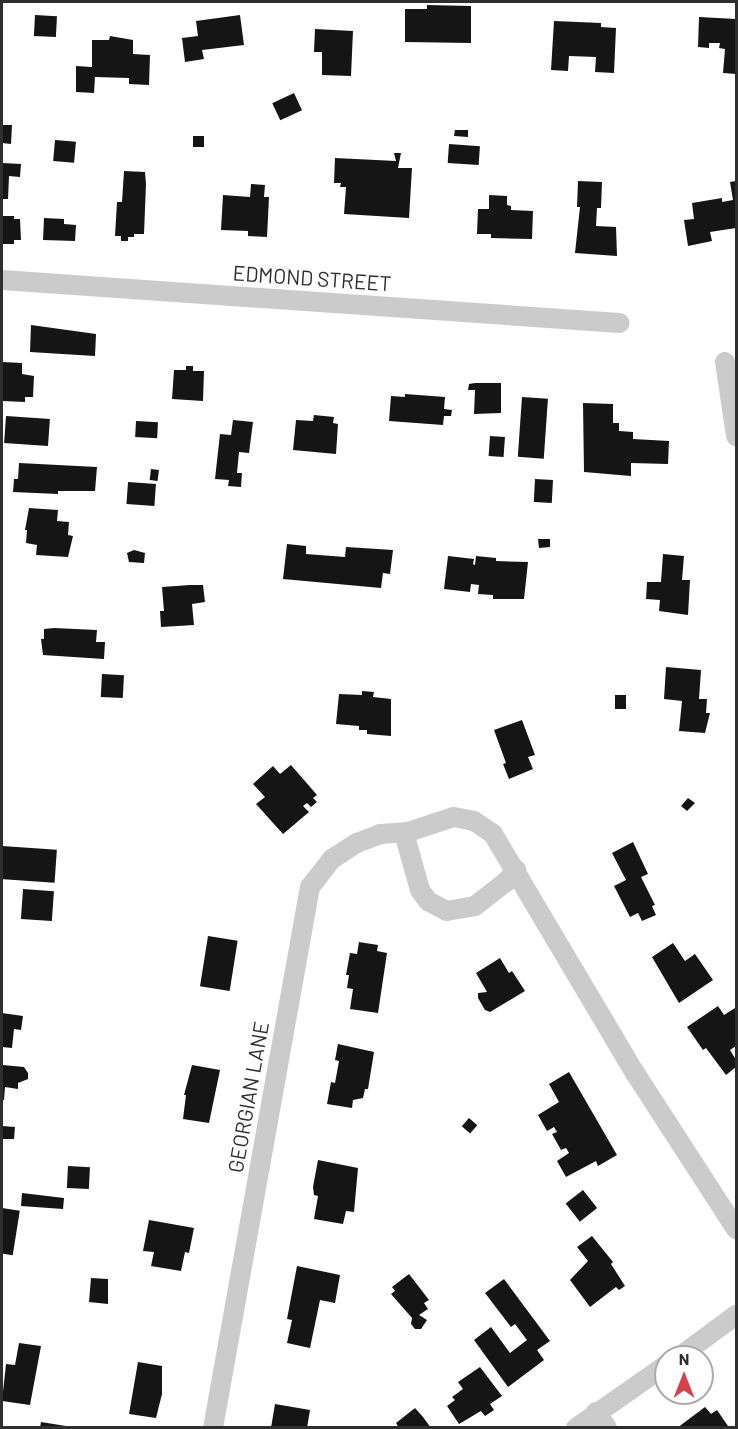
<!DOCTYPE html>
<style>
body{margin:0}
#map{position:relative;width:738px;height:1429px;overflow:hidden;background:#fff;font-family:Barlow,sans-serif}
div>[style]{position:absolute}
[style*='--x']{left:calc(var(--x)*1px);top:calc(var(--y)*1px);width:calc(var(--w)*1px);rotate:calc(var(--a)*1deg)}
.building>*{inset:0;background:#151515;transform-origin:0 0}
.street>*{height:20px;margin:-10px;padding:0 10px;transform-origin:10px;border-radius:10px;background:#cbcbcb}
span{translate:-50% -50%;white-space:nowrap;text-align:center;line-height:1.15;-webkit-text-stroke:6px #fff;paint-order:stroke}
.street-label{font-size:21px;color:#2e2e2e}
.frame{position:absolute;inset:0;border:3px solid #2e2e2e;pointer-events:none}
.north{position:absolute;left:654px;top:1345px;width:60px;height:60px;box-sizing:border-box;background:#fff;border:2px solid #ababab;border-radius:50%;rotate:0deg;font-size:16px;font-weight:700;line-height:24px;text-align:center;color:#2e2e2e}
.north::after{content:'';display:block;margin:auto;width:21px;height:27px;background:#d4414d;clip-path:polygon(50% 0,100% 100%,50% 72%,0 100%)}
</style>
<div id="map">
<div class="building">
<i style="clip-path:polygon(427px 5px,471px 6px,471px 43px,405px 42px,405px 9px,427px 9px)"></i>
<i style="left:35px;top:15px;width:22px;height:21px;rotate:3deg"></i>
<i style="clip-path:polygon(240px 15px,244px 45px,202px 50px,204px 59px,185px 62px,182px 38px,198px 36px,196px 21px)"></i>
<i style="clip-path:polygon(699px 17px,736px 19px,736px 74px,723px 73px,725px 49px,719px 48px,720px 43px,709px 43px,709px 48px,698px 47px)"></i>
<i style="clip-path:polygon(554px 21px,601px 23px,601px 27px,616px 28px,614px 73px,595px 72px,596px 57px,569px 56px,568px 71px,551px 70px)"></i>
<i style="clip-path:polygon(315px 29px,353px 31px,351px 76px,322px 75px,322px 52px,314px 52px)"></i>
<i style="clip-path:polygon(110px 36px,133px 40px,133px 54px,150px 55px,149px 85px,129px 84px,129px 78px,95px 77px,94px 93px,76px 92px,76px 66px,92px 67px,92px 40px,109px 40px)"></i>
<i style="left:294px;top:93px;width:19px;height:24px;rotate:65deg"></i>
<i style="clip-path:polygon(2px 125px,12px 125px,11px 144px,2px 143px)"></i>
<i style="clip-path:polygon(455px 130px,468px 130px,468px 137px,454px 136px)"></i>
<i style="left:193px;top:136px;width:11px;height:11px"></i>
<i style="left:55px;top:140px;width:21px;height:21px;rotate:5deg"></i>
<i style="left:449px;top:144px;width:31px;height:19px;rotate:4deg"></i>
<i style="clip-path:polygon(394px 153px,401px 153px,398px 168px,412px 168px,409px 218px,344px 214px,346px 187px,340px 187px,341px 183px,334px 183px,335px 158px,396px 161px)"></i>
<i style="clip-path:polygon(2px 163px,21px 164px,20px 177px,9px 176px,8px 199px,2px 199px)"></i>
<i style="clip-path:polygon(124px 171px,145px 172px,146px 184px,144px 234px,134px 234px,134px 237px,128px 237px,128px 241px,121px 241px,121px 236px,115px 236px,117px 202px,122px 202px)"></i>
<i style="clip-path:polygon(578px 181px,602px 182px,601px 208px,597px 208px,596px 226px,616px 227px,617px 256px,575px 253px,580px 207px,577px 207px)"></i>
<i style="clip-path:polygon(736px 181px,736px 228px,710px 232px,712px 241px,688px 246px,684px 220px,694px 219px,692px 203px,722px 198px,722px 202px,733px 200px,730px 182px)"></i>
<i style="clip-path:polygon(251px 184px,265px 185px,264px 197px,269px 197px,267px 237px,248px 236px,248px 231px,221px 230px,223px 195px,250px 197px)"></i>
<i style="clip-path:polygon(489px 195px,507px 196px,507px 205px,511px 206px,511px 210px,533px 211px,532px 239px,491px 238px,491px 234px,477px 234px,478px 209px,489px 209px)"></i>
<i style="clip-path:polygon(2px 216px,14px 216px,14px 219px,20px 219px,21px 240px,14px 240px,14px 244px,2px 244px)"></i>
<i style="clip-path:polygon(44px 218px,64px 219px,64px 224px,76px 225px,75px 241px,43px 240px)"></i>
<i style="clip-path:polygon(31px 325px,96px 334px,95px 356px,30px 352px)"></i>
<i style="clip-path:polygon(2px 362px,22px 363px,22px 374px,34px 376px,33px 397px,25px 397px,25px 402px,2px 401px)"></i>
<i style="clip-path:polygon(186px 366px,193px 366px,193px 371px,204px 371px,203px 401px,172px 399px,174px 370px,186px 370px)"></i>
<i style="clip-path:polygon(475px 383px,501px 383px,501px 413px,474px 414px,475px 390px,468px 390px,469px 384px)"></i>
<i style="clip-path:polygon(405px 394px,445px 397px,444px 409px,452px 410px,451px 416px,444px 416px,443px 425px,389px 421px,391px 396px,405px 397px)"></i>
<i style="left:522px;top:397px;width:26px;height:60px;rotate:4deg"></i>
<i style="clip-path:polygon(583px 403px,613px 404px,613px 423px,619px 423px,619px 431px,633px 432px,633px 439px,669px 441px,668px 464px,631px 463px,631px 476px,584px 472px)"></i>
<i style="clip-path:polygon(314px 415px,334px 417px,333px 423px,338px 424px,336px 454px,293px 450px,296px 420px,313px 421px)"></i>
<i style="left:6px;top:416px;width:44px;height:27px;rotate:4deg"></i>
<i style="clip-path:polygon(233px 420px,253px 422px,249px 453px,239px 452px,237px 473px,242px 473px,241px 487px,228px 486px,229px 480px,215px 479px,220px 434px,231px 435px)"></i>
<i style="left:136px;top:421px;width:22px;height:16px;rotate:3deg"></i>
<i style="left:490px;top:436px;width:15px;height:20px;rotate:4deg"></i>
<i style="clip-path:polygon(19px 463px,97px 467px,95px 491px,58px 491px,58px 494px,13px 492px,14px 479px,18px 479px)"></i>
<i style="left:151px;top:469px;width:8px;height:11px;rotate:7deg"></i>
<i style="left:535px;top:479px;width:18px;height:23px;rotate:3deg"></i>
<i style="left:128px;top:482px;width:28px;height:22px;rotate:4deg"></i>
<i style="clip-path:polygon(29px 508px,58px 510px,57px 521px,69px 522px,68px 535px,73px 536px,68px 557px,36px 555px,37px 545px,26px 543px,27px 530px,25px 530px)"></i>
<i style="clip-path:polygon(538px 539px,550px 539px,550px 547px,539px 548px)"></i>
<i style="clip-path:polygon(287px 544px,306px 546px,306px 554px,345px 557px,346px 547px,393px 550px,390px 574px,383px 573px,381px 588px,283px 579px)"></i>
<i style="clip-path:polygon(134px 550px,145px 553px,144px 563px,129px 562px,127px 553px)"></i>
<i style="clip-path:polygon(663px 554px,684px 556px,682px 580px,690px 580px,688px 615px,659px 611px,660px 600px,646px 599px,647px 582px,661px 582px)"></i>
<i style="clip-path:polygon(448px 556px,474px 559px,473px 564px,475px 565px,476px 556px,496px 558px,496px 561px,528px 562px,524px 599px,493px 599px,493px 595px,478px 594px,479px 585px,471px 584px,470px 592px,444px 589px)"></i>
<i style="clip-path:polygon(190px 585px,203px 585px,205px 602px,192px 604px,194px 625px,161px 627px,160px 611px,164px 611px,162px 587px)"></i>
<i style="clip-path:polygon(54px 628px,97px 630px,96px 642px,105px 642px,104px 659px,43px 655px,41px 639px,44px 639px,44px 629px)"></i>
<i style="clip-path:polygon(666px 667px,701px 670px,699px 699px,707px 699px,706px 713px,710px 713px,705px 733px,679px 731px,682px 701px,664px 699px)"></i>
<i style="left:102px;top:674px;width:22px;height:23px;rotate:3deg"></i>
<i style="clip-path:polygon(362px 691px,374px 692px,373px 697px,391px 699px,391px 736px,367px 734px,367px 730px,359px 730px,359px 726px,336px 724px,339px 694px,362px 695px)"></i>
<i style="left:615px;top:695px;width:11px;height:14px"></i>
<i style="clip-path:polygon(522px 720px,535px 755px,528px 757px,533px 769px,509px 779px,503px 764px,506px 763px,494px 730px)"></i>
<i style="clip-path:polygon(291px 765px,317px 795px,313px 798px,317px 802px,311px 807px,307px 803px,303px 806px,309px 812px,283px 834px,256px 804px,265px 797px,253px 784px,273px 766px,280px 774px)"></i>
<i style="clip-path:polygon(688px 798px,695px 803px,687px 811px,681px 806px)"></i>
<i style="clip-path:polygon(633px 842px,648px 874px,641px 877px,655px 905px,652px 906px,656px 915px,642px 921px,638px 913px,630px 917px,614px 886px,626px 880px,612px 853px)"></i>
<i style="left:2px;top:846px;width:55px;height:33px;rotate:4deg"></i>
<i style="left:23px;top:889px;width:31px;height:30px;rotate:4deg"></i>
<i style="left:208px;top:936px;width:30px;height:51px;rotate:9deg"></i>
<i style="clip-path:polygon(359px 942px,378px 945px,377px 951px,387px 953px,378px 1013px,350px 1009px,353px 989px,347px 988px,349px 975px,346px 975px,350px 953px,357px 954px)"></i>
<i style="clip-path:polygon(673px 943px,685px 961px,695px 954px,713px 980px,679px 1003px,652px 957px)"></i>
<i style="clip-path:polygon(500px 958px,509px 973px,512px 971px,525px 991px,490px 1012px,485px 1010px,478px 998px,478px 993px,487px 992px,476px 973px)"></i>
<i style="clip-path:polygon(718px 1006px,724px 1015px,735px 1008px,736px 1011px,736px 1046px,730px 1050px,736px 1060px,736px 1067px,726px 1075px,706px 1048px,703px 1050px,687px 1027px)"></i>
<i style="clip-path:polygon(2px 1013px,23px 1016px,21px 1030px,14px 1029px,12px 1048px,2px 1047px)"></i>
<i style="clip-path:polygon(338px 1044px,374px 1052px,368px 1089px,365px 1089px,363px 1098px,353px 1100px,352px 1108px,327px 1104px,331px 1082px,335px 1083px,339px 1061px,335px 1060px)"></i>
<i style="clip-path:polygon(3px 1065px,24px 1067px,28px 1073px,28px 1079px,18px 1083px,18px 1089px,5px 1087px,4px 1100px,2px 1100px)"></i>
<i style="clip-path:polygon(192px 1065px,220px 1070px,209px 1123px,183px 1119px,186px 1095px,184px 1095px)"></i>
<i style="clip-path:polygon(569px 1072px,617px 1155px,598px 1166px,596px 1161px,566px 1177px,557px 1161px,569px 1153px,566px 1148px,561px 1150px,552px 1134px,557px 1132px,554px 1127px,547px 1131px,538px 1115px,559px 1102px,549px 1084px)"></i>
<i style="left:469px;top:1118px;width:11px;height:11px;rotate:41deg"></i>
<i style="clip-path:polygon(2px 1126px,15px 1127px,14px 1139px,2px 1139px)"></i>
<i style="clip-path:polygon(318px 1160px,358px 1168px,354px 1212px,346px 1211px,343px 1224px,314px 1219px,318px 1196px,314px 1195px,313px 1187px)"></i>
<i style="left:68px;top:1166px;width:22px;height:22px;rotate:3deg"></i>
<i style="left:583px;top:1190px;width:23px;height:22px;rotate:52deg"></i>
<i style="clip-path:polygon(22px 1193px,64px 1198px,63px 1209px,21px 1206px)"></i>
<i style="left:2px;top:1208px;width:18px;height:45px;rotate:9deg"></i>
<i style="clip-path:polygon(149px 1220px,194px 1228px,189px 1253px,185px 1252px,181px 1271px,151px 1266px,154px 1252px,143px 1251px)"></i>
<i style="clip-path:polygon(592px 1236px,613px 1262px,611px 1264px,625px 1286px,619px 1290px,616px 1287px,590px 1307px,570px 1280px,588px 1261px,577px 1247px)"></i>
<i style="clip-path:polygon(297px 1266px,340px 1275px,335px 1303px,320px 1300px,310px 1348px,287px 1343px,292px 1320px,287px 1319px)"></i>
<i style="clip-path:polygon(409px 1274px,429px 1300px,424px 1303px,428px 1309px,419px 1315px,427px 1320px,421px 1329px,415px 1329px,411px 1324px,412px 1318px,391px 1294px,395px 1291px,392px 1287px)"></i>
<i style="clip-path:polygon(91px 1278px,108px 1279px,108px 1304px,89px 1302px)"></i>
<i style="clip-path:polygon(504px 1279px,550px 1341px,537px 1350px,544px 1360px,508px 1387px,474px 1340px,491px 1327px,510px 1353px,527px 1340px,515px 1324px,511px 1327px,485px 1293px)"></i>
<i style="clip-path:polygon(19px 1343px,41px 1346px,30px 1405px,2px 1401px,6px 1364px,15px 1365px)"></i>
<i style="clip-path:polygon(138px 1362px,162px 1366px,162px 1394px,156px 1418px,129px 1414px)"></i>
<i style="clip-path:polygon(480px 1367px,502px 1396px,490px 1404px,494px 1410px,485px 1416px,481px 1411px,459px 1424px,447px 1406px,455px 1400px,452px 1397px,463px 1389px,458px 1382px)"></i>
<i style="clip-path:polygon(275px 1404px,310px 1410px,307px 1428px,271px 1428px)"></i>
<i style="clip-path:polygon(705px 1407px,711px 1414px,717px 1410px,728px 1426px,677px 1428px)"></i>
<i style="clip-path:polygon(415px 1408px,423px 1417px,431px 1428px,399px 1428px,396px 1423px)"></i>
<i style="clip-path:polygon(41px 1422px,66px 1426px,66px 1428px,40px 1428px)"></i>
</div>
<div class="street">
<i style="--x:2;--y:280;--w:619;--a:3.98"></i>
<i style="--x:725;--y:362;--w:75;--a:81.5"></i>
<i style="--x:404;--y:833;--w:59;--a:74.3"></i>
<i style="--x:420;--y:890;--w:14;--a:54"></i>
<i style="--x:428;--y:901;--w:21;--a:28"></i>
<i style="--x:447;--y:911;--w:28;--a:-10"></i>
<i style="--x:475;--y:906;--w:39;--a:-38"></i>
<i style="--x:506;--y:882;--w:16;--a:-50"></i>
<i style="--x:679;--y:1357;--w:71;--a:-36.4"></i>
<i style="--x:596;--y:1412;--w:19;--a:55"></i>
<i style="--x:213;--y:1428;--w:550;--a:-79.84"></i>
<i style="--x:310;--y:887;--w:36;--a:-52"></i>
<i style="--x:332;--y:859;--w:30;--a:-33"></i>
<i style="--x:357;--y:843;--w:25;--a:-21"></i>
<i style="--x:380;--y:834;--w:28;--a:-4"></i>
<i style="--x:408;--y:832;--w:48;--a:-18.1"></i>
<i style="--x:454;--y:817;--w:20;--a:11"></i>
<i style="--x:474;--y:821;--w:23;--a:34"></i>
<i style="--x:493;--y:834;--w:278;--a:59.3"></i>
<i style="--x:635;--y:1073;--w:186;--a:57.1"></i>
<i style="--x:576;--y:1428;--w:110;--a:-35"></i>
</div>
<div class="street-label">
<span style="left:312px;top:278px;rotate:4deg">EDMOND STREET</span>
<span style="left:248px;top:1097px;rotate:-80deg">GEORGIAN LANE</span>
</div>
<div class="frame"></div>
<div class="north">N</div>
</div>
